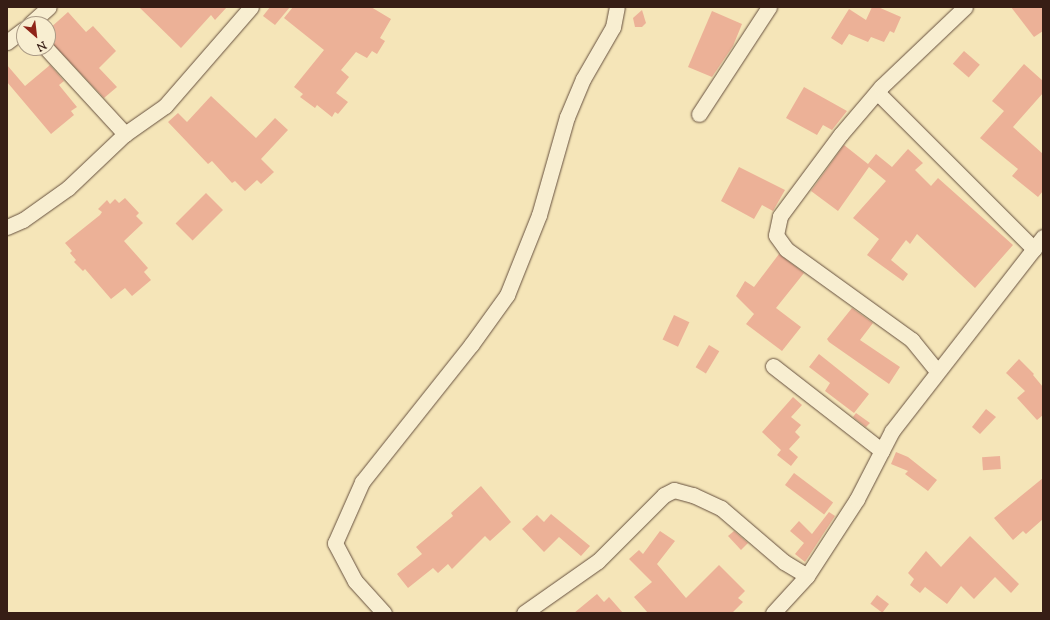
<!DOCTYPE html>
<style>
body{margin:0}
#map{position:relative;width:1050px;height:620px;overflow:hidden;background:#f5e5b8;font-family:"Sorts Mill Goudy",serif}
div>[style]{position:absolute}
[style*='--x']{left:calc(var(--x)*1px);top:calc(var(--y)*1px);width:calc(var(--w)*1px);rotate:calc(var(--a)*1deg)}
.building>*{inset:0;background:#ecb197;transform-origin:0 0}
.roads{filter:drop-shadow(0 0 1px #66503e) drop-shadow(0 0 1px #66503e)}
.minor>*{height:15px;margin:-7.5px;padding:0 7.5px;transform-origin:7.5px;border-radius:7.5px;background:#f8eed1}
span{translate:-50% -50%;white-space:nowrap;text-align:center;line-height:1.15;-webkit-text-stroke:3.5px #f8eed1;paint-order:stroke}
.frame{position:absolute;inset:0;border:8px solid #371e15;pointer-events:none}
.north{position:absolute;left:16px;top:16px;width:40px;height:40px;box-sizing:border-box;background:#f8eed1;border:1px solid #ab9b86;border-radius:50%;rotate:152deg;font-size:11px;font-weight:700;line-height:16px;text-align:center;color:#371e15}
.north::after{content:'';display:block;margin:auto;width:14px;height:18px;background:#8f2418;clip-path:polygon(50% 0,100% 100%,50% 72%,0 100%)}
</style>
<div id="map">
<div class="building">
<i style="clip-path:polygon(139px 7px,227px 7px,215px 20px,211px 15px,181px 48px)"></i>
<i style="clip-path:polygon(270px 7px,290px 7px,275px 25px,263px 16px)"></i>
<i style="clip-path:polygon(293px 7px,371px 7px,391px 19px,380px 38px,385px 41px,377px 54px,372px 51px,367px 58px,356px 52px,341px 70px,349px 77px,336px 93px,348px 102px,338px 114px,335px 112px,332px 117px,317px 105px,315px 108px,300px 97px,303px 94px,294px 87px,324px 50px,284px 18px)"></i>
<i style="clip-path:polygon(872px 7px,878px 7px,901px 17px,894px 33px,890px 31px,884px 42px,871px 37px,868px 42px,849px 34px,842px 45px,831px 38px,849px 9px,866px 20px)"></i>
<i style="clip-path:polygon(1011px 7px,1043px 7px,1043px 31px,1034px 37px)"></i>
<i style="clip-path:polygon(642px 10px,646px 23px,642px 27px,635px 27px,633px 18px)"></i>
<i style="clip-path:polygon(712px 11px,742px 24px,733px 46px,712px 77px,688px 67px)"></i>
<i style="clip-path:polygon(68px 12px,86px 32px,93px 26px,116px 51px,99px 68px,117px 87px,104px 98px,48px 39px,48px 30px)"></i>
<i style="left:964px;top:51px;width:21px;height:17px;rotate:41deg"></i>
<i style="clip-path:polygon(1024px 64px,1043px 81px,1043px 93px,1013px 127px,1043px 154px,1043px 191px,1038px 197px,1012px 176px,1018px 169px,980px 138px,1004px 111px,992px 101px)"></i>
<i style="clip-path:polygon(7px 65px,25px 86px,50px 65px,64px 81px,59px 85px,77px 107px,71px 111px,74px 115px,51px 134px,7px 82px)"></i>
<i style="clip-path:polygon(804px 87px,847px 111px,832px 130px,823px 125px,817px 135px,786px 118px)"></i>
<i style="clip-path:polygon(211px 96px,256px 138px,275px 118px,288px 130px,261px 159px,274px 172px,261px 184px,257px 180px,245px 191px,235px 181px,232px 183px,212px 161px,208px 164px,168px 122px,178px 113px,187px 122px)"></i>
<i style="clip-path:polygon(844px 145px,868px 164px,876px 154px,892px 167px,908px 149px,923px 163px,915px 170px,931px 186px,938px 178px,1013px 245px,975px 288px,917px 234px,910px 244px,906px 240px,891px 260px,908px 274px,903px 281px,867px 255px,879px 239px,853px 218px,886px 181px,869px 167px,838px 211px,811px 191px)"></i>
<i style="clip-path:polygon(739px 167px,785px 190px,773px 211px,762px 205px,754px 219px,721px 201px)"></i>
<i style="left:206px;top:193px;width:24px;height:43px;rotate:45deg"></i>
<i style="clip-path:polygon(125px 198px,139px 213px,136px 216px,143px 223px,124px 241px,148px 268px,144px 272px,151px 280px,132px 296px,125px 288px,111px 299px,85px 269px,83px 271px,74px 262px,76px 260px,70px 253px,72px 251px,65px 243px,100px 215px,102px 212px,98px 209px,107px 200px,110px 204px,115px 199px,119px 203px)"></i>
<i style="clip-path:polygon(779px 254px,804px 273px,776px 308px,801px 327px,782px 351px,746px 324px,754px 314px,736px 296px,745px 281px,754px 287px)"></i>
<i style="clip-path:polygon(852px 308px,873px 323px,860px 340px,900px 367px,889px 384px,829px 342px,827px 339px)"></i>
<i style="left:674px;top:315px;width:17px;height:27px;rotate:25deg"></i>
<i style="left:709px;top:345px;width:12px;height:26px;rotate:31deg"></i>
<i style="clip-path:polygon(819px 354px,869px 394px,854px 413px,825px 391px,830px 383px,809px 367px)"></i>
<i style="clip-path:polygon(1019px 359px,1034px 374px,1033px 375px,1043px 387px,1043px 415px,1037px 420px,1017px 398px,1025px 391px,1006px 373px)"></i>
<i style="clip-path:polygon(793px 397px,802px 405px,791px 417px,801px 425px,795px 432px,800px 437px,789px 449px,798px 457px,791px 466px,777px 455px,781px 450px,762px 432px)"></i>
<i style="clip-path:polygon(986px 409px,996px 417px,980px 434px,972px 427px)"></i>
<i style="clip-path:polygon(856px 413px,870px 423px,866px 427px,853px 417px)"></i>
<i style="clip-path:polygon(896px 452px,908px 457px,937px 480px,928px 491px,905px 474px,908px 471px,891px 464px)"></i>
<i style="left:1000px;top:456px;width:13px;height:18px;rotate:86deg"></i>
<i style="left:794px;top:473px;width:49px;height:15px;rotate:37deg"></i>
<i style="clip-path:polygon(1043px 478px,1043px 519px,1026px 534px,1023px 531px,1013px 540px,994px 518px)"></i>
<i style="clip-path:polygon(481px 486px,511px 522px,490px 541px,485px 536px,452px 569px,448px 564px,438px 573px,433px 568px,408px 588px,397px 574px,422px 554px,416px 547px,453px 516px,451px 513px)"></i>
<i style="clip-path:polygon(829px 512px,835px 516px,805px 562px,795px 554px,804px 543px,790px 531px,799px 521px,812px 534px)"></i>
<i style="clip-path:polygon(551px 514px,590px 546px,581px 556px,559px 537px,544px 552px,522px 529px,537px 515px,544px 522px)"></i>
<i style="clip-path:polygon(660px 531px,675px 541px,657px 564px,686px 598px,719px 565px,745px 591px,738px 598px,743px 602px,732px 613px,648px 613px,634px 597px,652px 582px,629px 559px,639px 550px,643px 554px)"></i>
<i style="clip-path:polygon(734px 531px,748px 543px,741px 550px,728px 536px)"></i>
<i style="clip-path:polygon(970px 536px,1019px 584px,1011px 593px,995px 577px,974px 599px,961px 586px,947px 604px,925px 587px,920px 593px,910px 585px,914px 579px,908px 573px,926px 551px,941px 567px)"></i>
<i style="clip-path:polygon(597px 594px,604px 602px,609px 597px,623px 613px,574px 613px)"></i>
<i style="left:877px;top:595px;width:15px;height:11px;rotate:37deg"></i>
</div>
<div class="roads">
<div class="minor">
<i style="--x:30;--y:24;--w:25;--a:-42"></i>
<i style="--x:7;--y:42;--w:21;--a:-37"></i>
<i style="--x:46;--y:48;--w:117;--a:47.4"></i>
<i style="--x:125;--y:134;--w:49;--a:-35"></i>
<i style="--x:165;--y:106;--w:131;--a:-49"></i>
<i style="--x:877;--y:92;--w:222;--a:45"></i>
<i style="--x:699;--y:114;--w:128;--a:-56.8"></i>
<i style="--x:7;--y:227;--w:17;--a:-24"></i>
<i style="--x:23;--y:220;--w:55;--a:-35.4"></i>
<i style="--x:68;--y:188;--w:79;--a:-43.5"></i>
<i style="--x:773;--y:366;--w:138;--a:37.9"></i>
<i style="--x:937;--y:371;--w:40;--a:-129"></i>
<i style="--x:912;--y:340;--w:155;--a:-144.2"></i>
<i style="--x:786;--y:249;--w:17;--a:-126"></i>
<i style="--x:776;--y:235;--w:19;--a:-78"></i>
<i style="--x:780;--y:216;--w:102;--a:-53.4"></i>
<i style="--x:841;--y:134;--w:62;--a:-49.6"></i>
<i style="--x:881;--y:87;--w:116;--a:-43.6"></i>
<i style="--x:384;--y:613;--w:43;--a:-132.2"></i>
<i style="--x:355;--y:581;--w:43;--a:-117.8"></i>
<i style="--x:335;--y:543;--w:67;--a:-66.1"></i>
<i style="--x:362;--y:482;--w:175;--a:-51.5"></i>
<i style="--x:471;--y:345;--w:62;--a:-54.2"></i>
<i style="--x:507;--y:295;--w:86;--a:-68.2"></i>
<i style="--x:539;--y:215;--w:102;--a:-74.1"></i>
<i style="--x:567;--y:117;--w:41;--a:-67.2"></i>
<i style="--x:583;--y:79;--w:60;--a:-60"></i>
<i style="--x:613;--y:27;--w:20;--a:-79"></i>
<i style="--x:524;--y:613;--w:90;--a:-35.1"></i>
<i style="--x:598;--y:561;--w:93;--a:-45"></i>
<i style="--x:664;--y:495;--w:11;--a:-27"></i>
<i style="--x:674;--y:490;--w:20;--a:15"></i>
<i style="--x:693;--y:495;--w:31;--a:25"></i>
<i style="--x:721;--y:508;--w:83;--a:40.6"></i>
<i style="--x:784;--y:562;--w:27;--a:31"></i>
<i style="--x:773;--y:613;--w:50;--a:-47.4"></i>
<i style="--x:807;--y:576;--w:92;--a:-57"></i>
<i style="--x:857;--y:499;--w:76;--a:-62.8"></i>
<i style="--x:892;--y:431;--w:246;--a:-52.1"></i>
</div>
</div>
<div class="frame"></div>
<div class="north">N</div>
</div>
